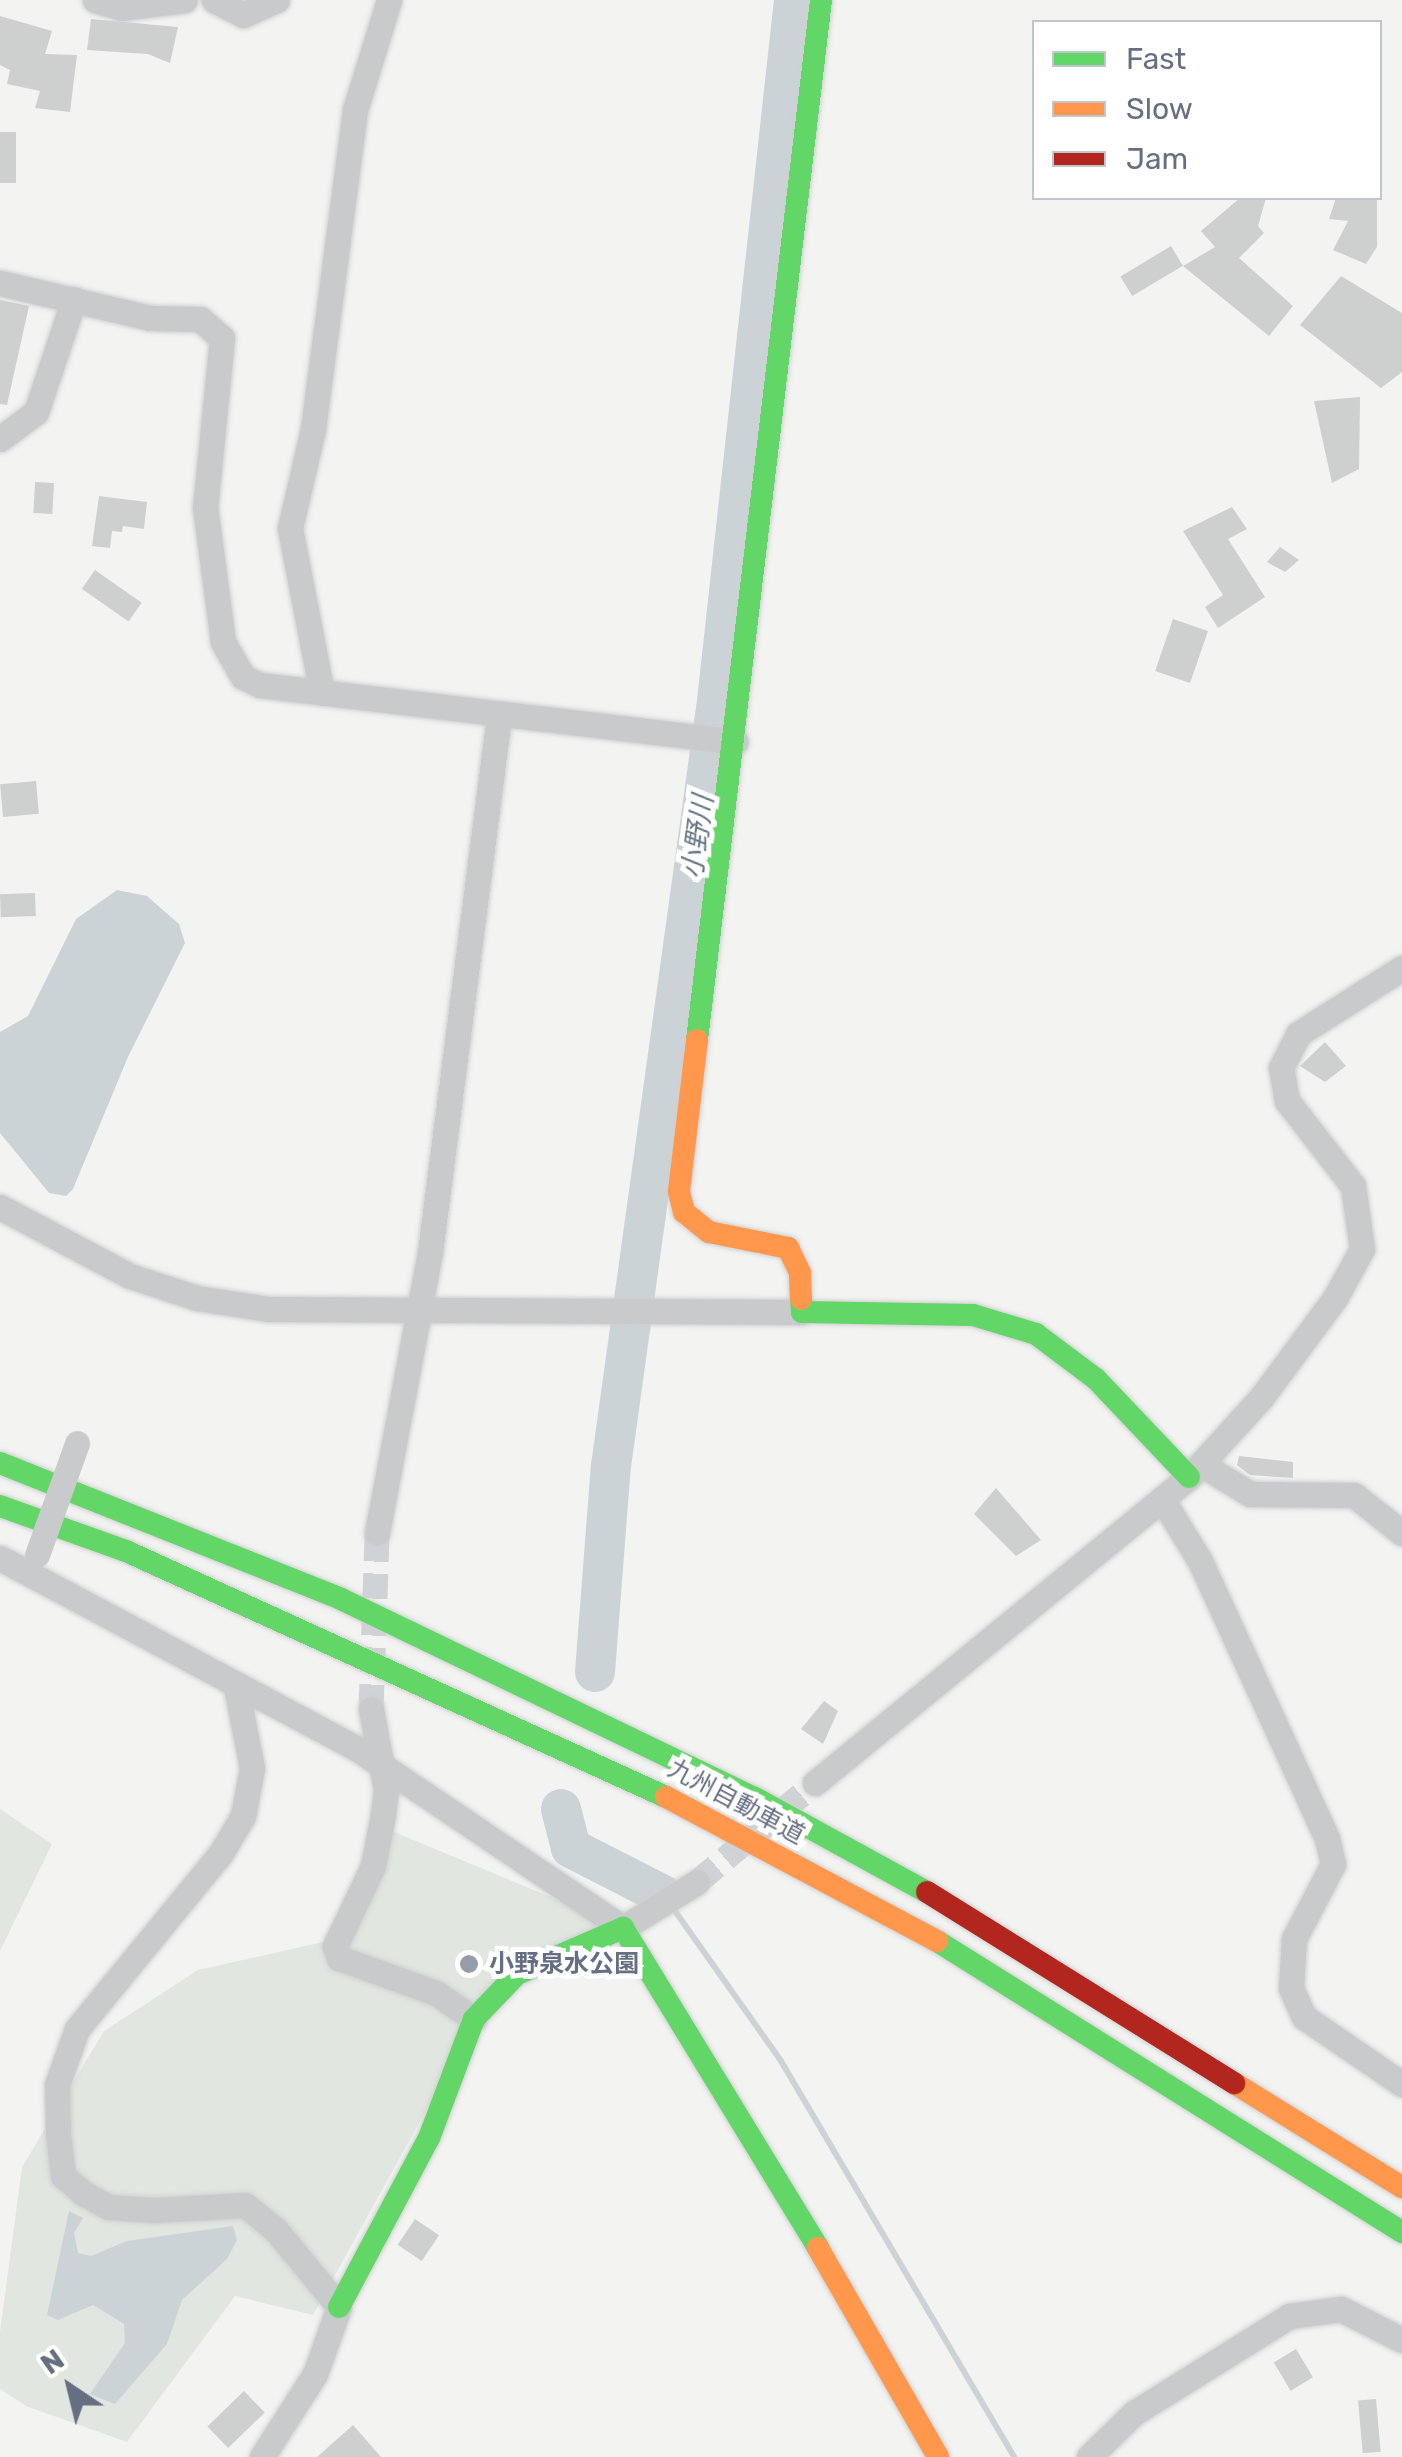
<!DOCTYPE html>
<meta charset="utf-8">
<style>
body{margin:0}
#map{position:relative;width:1402px;height:2457px;overflow:hidden;background:#f3f4f2;font-family:Rubik,"Noto Sans JP",sans-serif}
div>[style]{position:absolute}
[style*='--x']{left:calc(var(--x)*1px);top:calc(var(--y)*1px);width:calc(var(--w)*1px);rotate:calc(var(--a)*1deg)}
.green>*{inset:0;background:#e1e6e0}
.water>*{inset:0;background:#ccd3d7}
.stream>*{height:6px;margin:-3px;padding:0 3px;transform-origin:3px;border-radius:3px;background:#ccd3d7}
.river>*{height:40px;margin:-20px;padding:0 20px;transform-origin:20px;border-radius:20px;background:#ccd3d7}
.building>*{inset:0;background:#cecfcf;transform-origin:0 0}
.street-tunnel>*{height:25px;margin-top:-12.5px;transform-origin:0;background:repeating-linear-gradient(90deg,#d0d3d6 0 25px,transparent 0 37px)}
.roads{filter:drop-shadow(0 0 2px #cfd0d1) drop-shadow(0 0 2px #cfd0d1)}
.street>*{height:25px;margin:-12.5px;padding:0 12.5px;transform-origin:12.5px;border-radius:12.5px;background:#c9cacc}
.fast>*{height:22px;margin:-11px;padding:0 11px;transform-origin:11px;border-radius:11px;background:#63d668}
.slow>*{height:22px;margin:-11px;padding:0 11px;transform-origin:11px;border-radius:11px;background:#ff974d}
.jam>*{height:22px;margin:-11px;padding:0 11px;transform-origin:11px;border-radius:11px;background:#b3261e}
.street-bridge>*{height:25px;margin:-12.5px;padding:0 12.5px;transform-origin:12.5px;border-radius:12.5px;background:#c9cacc}
.dots>*{width:28px;height:28px;translate:-50% -50%;box-sizing:border-box;border:5px solid #fff;border-radius:50%}
span{translate:-50% -50%;white-space:nowrap;text-align:center;line-height:1.15;-webkit-text-stroke:10px #fff;paint-order:stroke}
.street-label{font-size:25px;color:#656f82}
.poi-label{font-size:25px;color:#656f82;font-weight:700}
.left{translate:0 -50%;text-align:left}
.water-label{font-size:28px;color:#657785;font-style:italic}
.legend{position:absolute;left:1032px;top:20px;width:350px;height:180px;box-sizing:border-box;background:#fff;border:2px solid #c1c5cd;margin:0;padding:12px 18px;list-style:none;font-size:30px;color:#656f82}
.legend li{display:flex;align-items:center;gap:20px;height:50px}
.legend b{width:50px;border:2px solid #c1c5cd}
.north{position:absolute;left:20px;top:2337px;width:100px;height:100px;-webkit-text-stroke:8px #fff;paint-order:stroke;rotate:325deg;font-size:28px;font-weight:700;line-height:40px;text-align:center;color:#656f82}
.north::after{content:'';display:block;margin:auto;width:35px;height:45px;background:#656f82;clip-path:polygon(50% 0,100% 100%,50% 72%,0 100%)}
</style>
<div id="map">
<div class="green">
<i style="clip-path:polygon(0 1809px,52px 1844px,0 1951px)"></i>
<i style="clip-path:polygon(382px 1827px,611px 1922px,503px 1971px,313px 2315px,235px 2296px,127px 2442px,26px 2406px,0 2389px,0 2332px,22px 2167px,104px 2031px,198px 1970px,323px 1942px)"></i>
</div>
<div class="water">
<i style="clip-path:polygon(117px 890px,147px 896px,179px 924px,185px 943px,128px 1057px,73px 1189px,66px 1196px,49px 1193px,0 1133px,0 1032px,28px 1016px,76px 919px)"></i>
<i style="clip-path:polygon(69px 2211px,83px 2218px,74px 2233px,78px 2253px,91px 2256px,127px 2241px,233px 2226px,237px 2240px,227px 2259px,182px 2300px,167px 2344px,115px 2404px,90px 2394px,125px 2343px,124px 2324px,93px 2305px,58px 2320px,47px 2315px)"></i>
</div>
<div class="stream">
<i style="--x:670;--y:1904;--w:192;--a:54.7"></i>
<i style="--x:781;--y:2061;--w:459;--a:59.5"></i>
</div>
<div class="river">
<i style="--x:595;--y:1672;--w:207;--a:-85.6"></i>
<i style="--x:611;--y:1466;--w:772;--a:-82.11"></i>
<i style="--x:717;--y:701;--w:705;--a:-83.73"></i>
<i style="--x:561;--y:1809;--w:40;--a:75.6"></i>
<i style="--x:571;--y:1848;--w:103;--a:27.1"></i>
</div>
<div class="building">
<i style="clip-path:polygon(0 16px,52px 31px,45px 54px,77px 55px,70px 112px,35px 108px,40px 91px,7px 84px,10px 70px,0 65px)"></i>
<i style="clip-path:polygon(91px 19px,178px 27px,170px 63px,148px 54px,87px 50px)"></i>
<i style="left:0;top:132px;width:16px;height:51px"></i>
<i style="clip-path:polygon(1240px 198px,1266px 198px,1258px 226px,1264px 233px,1239px 258px,1293px 306px,1269px 336px,1183px 266px,1215px 247px,1201px 231px)"></i>
<i style="clip-path:polygon(1336px 198px,1377px 198px,1377px 247px,1366px 264px,1333px 250px,1348px 221px,1329px 219px)"></i>
<i style="left:1171px;top:246px;width:23px;height:59px;rotate:59deg"></i>
<i style="clip-path:polygon(1341px 276px,1402px 313px,1402px 372px,1381px 388px,1300px 325px)"></i>
<i style="clip-path:polygon(0 300px,29px 306px,7px 405px,0 404px)"></i>
<i style="clip-path:polygon(1360px 397px,1359px 469px,1332px 483px,1314px 401px)"></i>
<i style="left:35px;top:482px;width:19px;height:31px;rotate:3deg"></i>
<i style="clip-path:polygon(99px 496px,147px 502px,144px 529px,123px 526px,122px 532px,112px 531px,110px 548px,92px 546px)"></i>
<i style="clip-path:polygon(1232px 507px,1247px 529px,1228px 539px,1265px 597px,1218px 628px,1205px 607px,1223px 595px,1183px 531px)"></i>
<i style="clip-path:polygon(1280px 547px,1299px 560px,1285px 572px,1267px 562px)"></i>
<i style="left:95px;top:570px;width:57px;height:23px;rotate:35deg"></i>
<i style="left:1173px;top:619px;width:37px;height:55px;rotate:19deg"></i>
<i style="left:36px;top:781px;width:33px;height:36px;rotate:85deg"></i>
<i style="left:35px;top:893px;width:23px;height:35px;rotate:88deg"></i>
<i style="clip-path:polygon(1325px 1042px,1346px 1066px,1325px 1082px,1300px 1066px)"></i>
<i style="clip-path:polygon(1239px 1456px,1293px 1462px,1293px 1478px,1250px 1475px,1237px 1465px)"></i>
<i style="clip-path:polygon(996px 1488px,1041px 1540px,1016px 1556px,974px 1514px)"></i>
<i style="clip-path:polygon(824px 1701px,838px 1711px,823px 1744px,801px 1729px)"></i>
<i style="left:415px;top:2219px;width:29px;height:31px;rotate:34deg"></i>
<i style="left:1296px;top:2349px;width:33px;height:26px;rotate:59deg"></i>
<i style="left:244px;top:2391px;width:30px;height:51px;rotate:46deg"></i>
<i style="left:1376px;top:2399px;width:53px;height:18px;rotate:85deg"></i>
<i style="clip-path:polygon(353px 2425px,381px 2457px,317px 2457px)"></i>
</div>
<div class="street-tunnel">
<i style="--x:371;--y:1709;--w:176;--a:-88"></i>
<i style="--x:697;--y:1882;--w:154;--a:-40"></i>
</div>
<div class="roads">
<div class="street">
<i style="--x:95;--y:0;--w:27;--a:17"></i>
<i style="--x:121;--y:8;--w:64;--a:-7.1"></i>
<i style="--x:214;--y:0;--w:33;--a:27"></i>
<i style="--x:243;--y:15;--w:37;--a:-24"></i>
<i style="--x:0;--y:283;--w:154;--a:13.1"></i>
<i style="--x:150;--y:318;--w:50;--a:1.1"></i>
<i style="--x:200;--y:319;--w:29;--a:41"></i>
<i style="--x:222;--y:338;--w:170;--a:95.7"></i>
<i style="--x:205;--y:507;--w:136;--a:82.4"></i>
<i style="--x:223;--y:642;--w:40;--a:60.3"></i>
<i style="--x:243;--y:677;--w:19;--a:25"></i>
<i style="--x:260;--y:685;--w:479;--a:6.8"></i>
<i style="--x:0;--y:439;--w:45;--a:-36.9"></i>
<i style="--x:36;--y:412;--w:119;--a:-71.4"></i>
<i style="--x:322;--y:693;--w:168;--a:-101"></i>
<i style="--x:290;--y:528;--w:102;--a:-76.9"></i>
<i style="--x:313;--y:429;--w:322;--a:-82.5"></i>
<i style="--x:355;--y:110;--w:115;--a:-72.8"></i>
<i style="--x:0;--y:1207;--w:147;--a:28"></i>
<i style="--x:130;--y:1276;--w:71;--a:18.2"></i>
<i style="--x:197;--y:1298;--w:73;--a:8.7"></i>
<i style="--x:269;--y:1309;--w:533;--a:0.32"></i>
<i style="--x:1201;--y:1464;--w:57;--a:31.5"></i>
<i style="--x:1250;--y:1494;--w:104;--a:0.6"></i>
<i style="--x:1354;--y:1495;--w:61;--a:38.4"></i>
<i style="--x:1162;--y:1499;--w:73;--a:58.5"></i>
<i style="--x:1200;--y:1561;--w:305;--a:65.4"></i>
<i style="--x:1327;--y:1838;--w:27;--a:77"></i>
<i style="--x:1333;--y:1864;--w:85;--a:117.5"></i>
<i style="--x:1294;--y:1939;--w:49;--a:93.5"></i>
<i style="--x:1291;--y:1988;--w:32;--a:66"></i>
<i style="--x:1304;--y:2017;--w:119;--a:34.4"></i>
<i style="--x:377;--y:1533;--w:286;--a:-79.3"></i>
<i style="--x:430;--y:1252;--w:540;--a:-82.66"></i>
<i style="--x:0;--y:1558;--w:407;--a:28.1"></i>
<i style="--x:359;--y:1750;--w:318;--a:34"></i>
<i style="--x:623;--y:1928;--w:87;--a:-31.9"></i>
<i style="--x:236;--y:1687;--w:83;--a:78.8"></i>
<i style="--x:252;--y:1768;--w:49;--a:100.6"></i>
<i style="--x:243;--y:1816;--w:43;--a:120.7"></i>
<i style="--x:221;--y:1853;--w:227;--a:129.3"></i>
<i style="--x:77;--y:2029;--w:59;--a:109.7"></i>
<i style="--x:57;--y:2085;--w:48;--a:88.8"></i>
<i style="--x:58;--y:2133;--w:43;--a:83.4"></i>
<i style="--x:63;--y:2176;--w:26;--a:40"></i>
<i style="--x:83;--y:2193;--w:29;--a:29"></i>
<i style="--x:108;--y:2207;--w:46;--a:3.7"></i>
<i style="--x:154;--y:2210;--w:91;--a:-3.1"></i>
<i style="--x:245;--y:2205;--w:38;--a:39"></i>
<i style="--x:275;--y:2229;--w:101;--a:50.6"></i>
<i style="--x:339;--y:2307;--w:71;--a:109.7"></i>
<i style="--x:315;--y:2374;--w:98;--a:122.6"></i>
<i style="--x:371;--y:1709;--w:82;--a:79.5"></i>
<i style="--x:386;--y:1790;--w:25;--a:97"></i>
<i style="--x:383;--y:1815;--w:52;--a:101.1"></i>
<i style="--x:373;--y:1866;--w:89;--a:115.4"></i>
<i style="--x:335;--y:1946;--w:13;--a:72"></i>
<i style="--x:339;--y:1958;--w:103;--a:19.8"></i>
<i style="--x:436;--y:1993;--w:46;--a:34.4"></i>
<i style="--x:815;--y:1783;--w:483;--a:-39.3"></i>
<i style="--x:1189;--y:1477;--w:107;--a:-47.7"></i>
<i style="--x:1261;--y:1398;--w:124;--a:-53.5"></i>
<i style="--x:1335;--y:1298;--w:56;--a:-61.1"></i>
<i style="--x:1362;--y:1249;--w:64;--a:-98.1"></i>
<i style="--x:1353;--y:1186;--w:108;--a:-127.8"></i>
<i style="--x:1287;--y:1101;--w:34;--a:-100"></i>
<i style="--x:1281;--y:1068;--w:38;--a:-63"></i>
<i style="--x:1298;--y:1034;--w:123;--a:-32.4"></i>
<i style="--x:1089;--y:2457;--w:63;--a:-44.4"></i>
<i style="--x:1134;--y:2413;--w:183;--a:-32"></i>
<i style="--x:1289;--y:2316;--w:52;--a:-7.7"></i>
<i style="--x:1341;--y:2309;--w:68;--a:26.9"></i>
</div>
<div class="fast">
<i style="--x:697;--y:1040;--w:1047;--a:-83.2"></i>
<i style="--x:801;--y:1299;--w:13;--a:86"></i>
<i style="--x:802;--y:1312;--w:171;--a:1"></i>
<i style="--x:973;--y:1315;--w:66;--a:16.8"></i>
<i style="--x:1036;--y:1334;--w:75;--a:36.9"></i>
<i style="--x:1096;--y:1379;--w:135;--a:46.5"></i>
<i style="--x:0;--y:1463;--w:367;--a:21.7"></i>
<i style="--x:341;--y:1599;--w:459;--a:25.7"></i>
<i style="--x:755;--y:1798;--w:196;--a:28.7"></i>
<i style="--x:0;--y:1506;--w:134;--a:19.7"></i>
<i style="--x:126;--y:1551;--w:593;--a:24.49"></i>
<i style="--x:937;--y:1941;--w:549;--a:32.04"></i>
<i style="--x:339;--y:2307;--w:191;--a:-62"></i>
<i style="--x:429;--y:2138;--w:127;--a:-69.3"></i>
<i style="--x:474;--y:2019;--w:62;--a:-46.3"></i>
<i style="--x:517;--y:1974;--w:116;--a:-23.5"></i>
<i style="--x:623;--y:1928;--w:375;--a:58.6"></i>
</div>
<div class="slow">
<i style="--x:697;--y:1040;--w:153;--a:96.8"></i>
<i style="--x:679;--y:1192;--w:21;--a:76"></i>
<i style="--x:684;--y:1212;--w:32;--a:39"></i>
<i style="--x:709;--y:1232;--w:81;--a:11.4"></i>
<i style="--x:788;--y:1248;--w:28;--a:64"></i>
<i style="--x:800;--y:1273;--w:26;--a:88"></i>
<i style="--x:666;--y:1797;--w:307;--a:28"></i>
<i style="--x:1234;--y:2083;--w:198;--a:31.8"></i>
<i style="--x:818;--y:2248;--w:241;--a:60.1"></i>
</div>
<div class="jam">
<i style="--x:927;--y:1892;--w:362;--a:31.9"></i>
</div>
</div>
<div class="street-bridge">
<i style="--x:37;--y:1555;--w:119;--a:-70.3"></i>
</div>
<div class="dots">
<i style="left:469px;top:1964px;background:#979ea9"></i>
</div>
<div class="street-label">
<span style="left:736px;top:1802px;rotate:28deg">九州自動車道</span>
</div>
<div class="poi-label">
<span class="left" style="left:489px;top:1964px">小野泉水公園</span>
</div>
<div class="water-label">
<span style="left:698px;top:837px;rotate:-82deg">小野川</span>
</div>
<ul class="legend">
<li><b style="height:12px;background:#63d668"></b>Fast</li>
<li><b style="height:12px;background:#ff974d"></b>Slow</li>
<li><b style="height:12px;background:#b3261e"></b>Jam</li>
</ul>
<div class="north">N</div>
</div>
